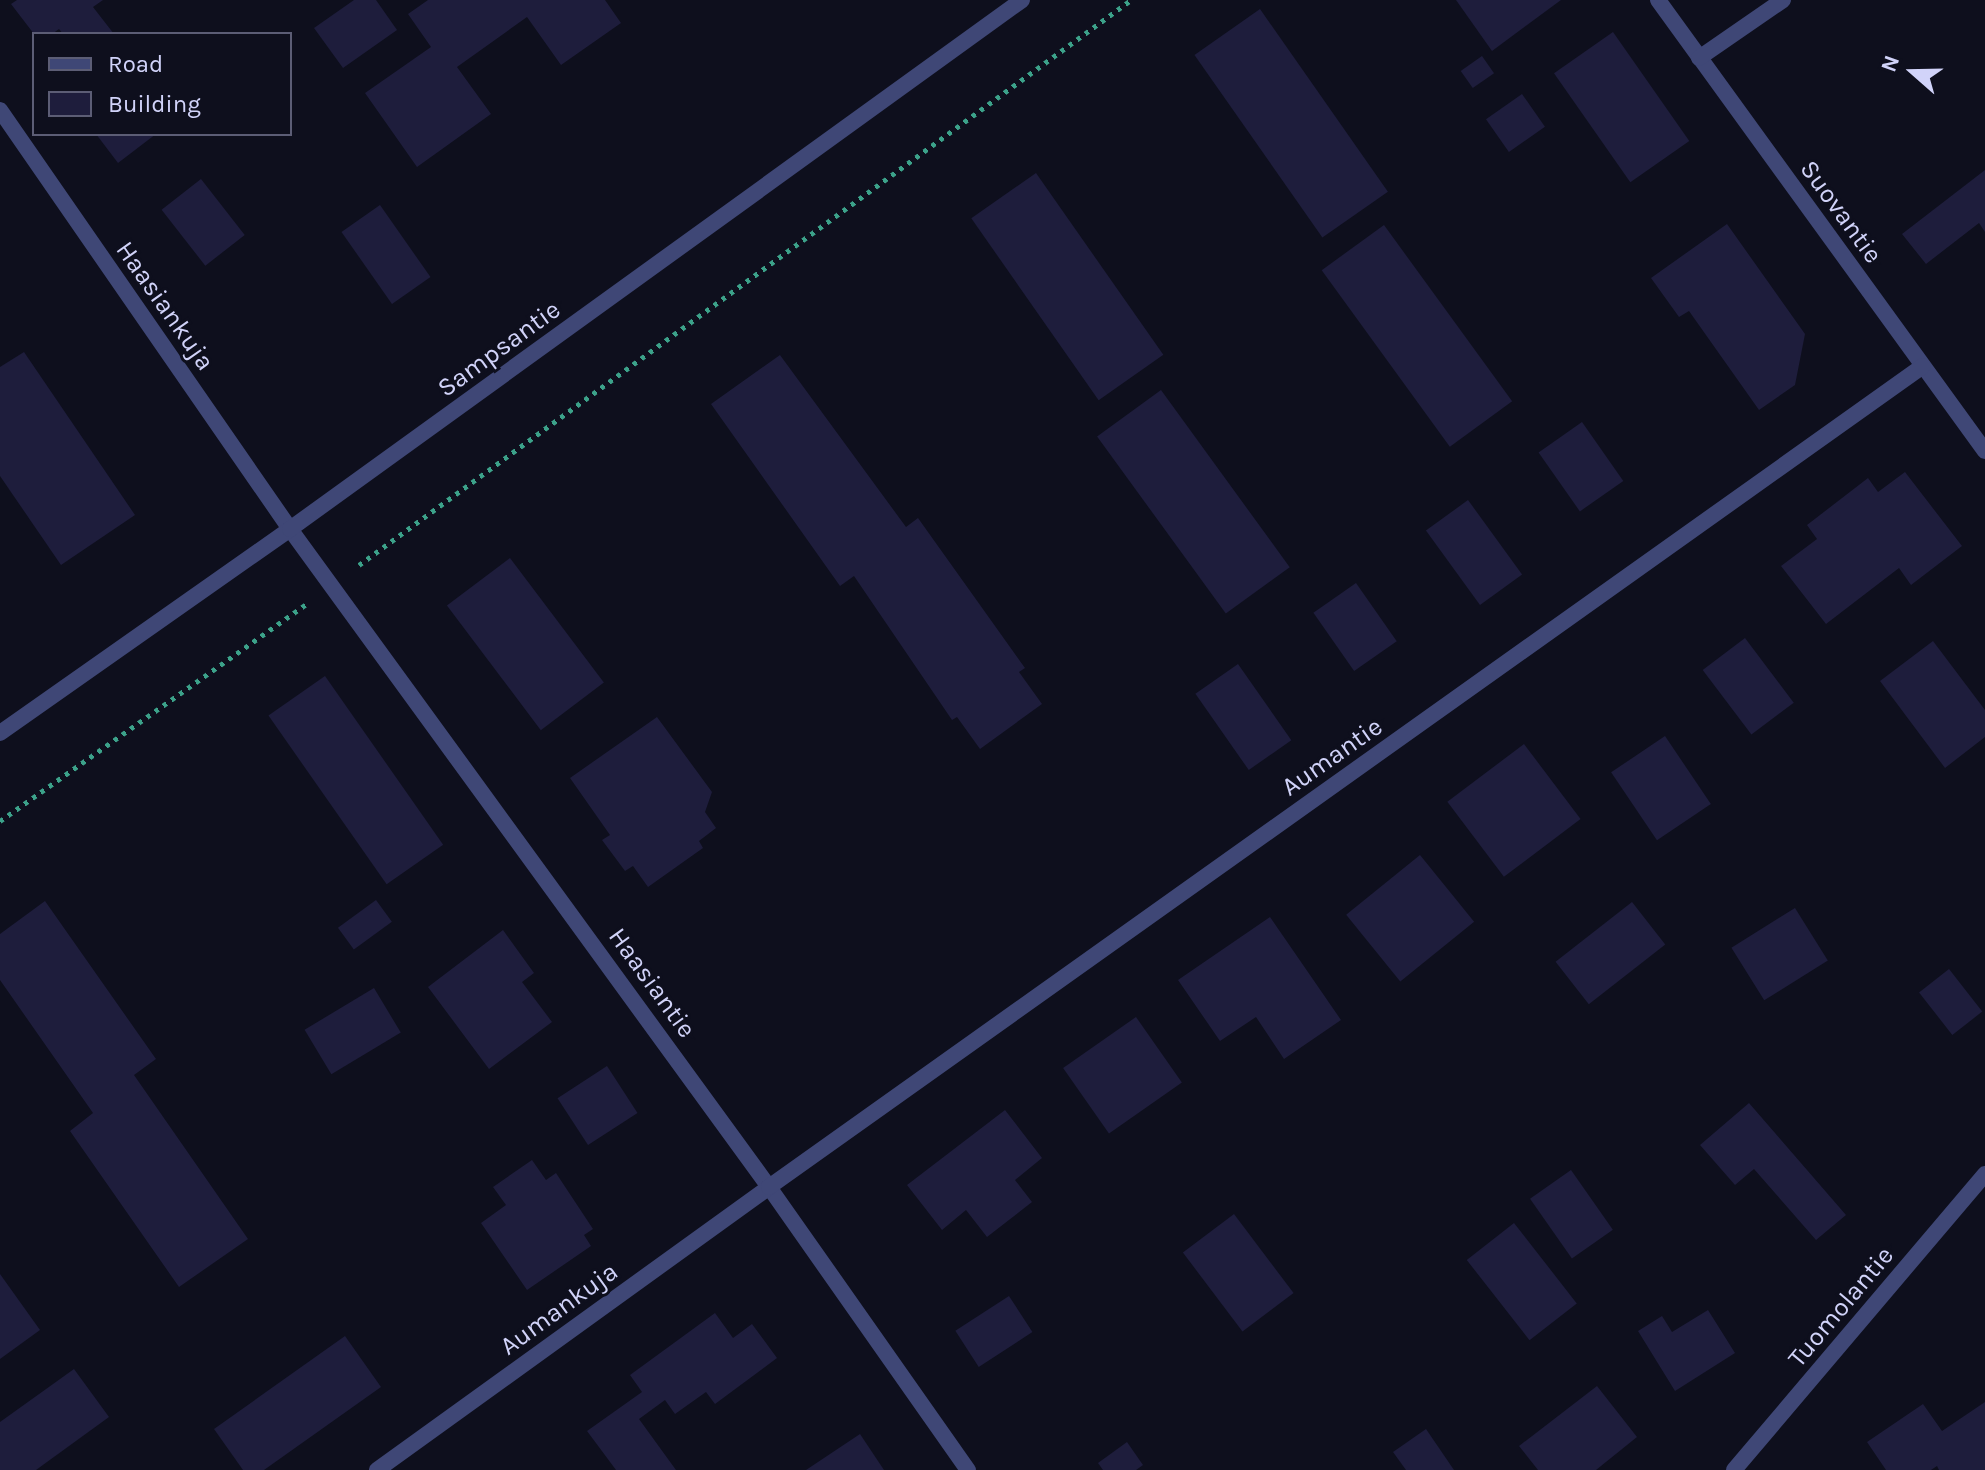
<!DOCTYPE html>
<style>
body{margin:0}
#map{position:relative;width:1985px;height:1470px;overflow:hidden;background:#0e0f1d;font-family:Karla,sans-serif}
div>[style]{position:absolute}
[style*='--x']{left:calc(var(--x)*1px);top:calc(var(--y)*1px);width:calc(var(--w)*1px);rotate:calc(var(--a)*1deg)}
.building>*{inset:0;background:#1e1d3c;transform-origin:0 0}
.path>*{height:5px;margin-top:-2.5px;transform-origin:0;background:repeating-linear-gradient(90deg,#3ca28a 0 4px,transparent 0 10px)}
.minor>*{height:16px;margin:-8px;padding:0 8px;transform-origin:8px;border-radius:8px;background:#3f4776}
.tertiary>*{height:16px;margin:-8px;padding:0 8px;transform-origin:8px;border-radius:8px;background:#3f4776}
span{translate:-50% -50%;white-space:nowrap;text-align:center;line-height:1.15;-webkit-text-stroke:6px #0e0f1d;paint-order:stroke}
.street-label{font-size:26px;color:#d1d3f9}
.legend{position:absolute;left:32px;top:32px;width:260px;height:104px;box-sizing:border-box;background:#0e0f1d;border:2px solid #5c5d75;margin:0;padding:10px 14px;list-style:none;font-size:24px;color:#d1d3f9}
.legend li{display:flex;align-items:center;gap:16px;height:40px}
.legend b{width:40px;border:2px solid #5c5d75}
.north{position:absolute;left:1873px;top:32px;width:80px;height:80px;-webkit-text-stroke:6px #0e0f1d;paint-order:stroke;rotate:290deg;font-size:22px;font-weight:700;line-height:32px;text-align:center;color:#d1d3f9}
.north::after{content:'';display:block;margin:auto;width:28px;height:36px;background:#d1d3f9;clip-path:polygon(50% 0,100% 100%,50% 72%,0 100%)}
</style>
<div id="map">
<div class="building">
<i style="clip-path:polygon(17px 0,103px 0,93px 7px,114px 34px,63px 34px,59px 29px,52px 34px,34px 34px,11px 4px)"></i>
<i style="clip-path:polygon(354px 0,376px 0,397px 30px,343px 68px,314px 28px)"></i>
<i style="clip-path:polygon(428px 0,605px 0,621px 23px,561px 65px,527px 17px,457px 67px,491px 114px,417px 167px,365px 93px,431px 47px,408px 14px)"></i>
<i style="clip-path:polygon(1456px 0,1561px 0,1492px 51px)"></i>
<i style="left:1260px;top:9px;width:223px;height:80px;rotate:55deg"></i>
<i style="left:1613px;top:32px;width:133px;height:72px;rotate:55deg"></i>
<i style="left:1482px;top:56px;width:21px;height:26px;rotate:55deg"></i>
<i style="left:1522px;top:94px;width:40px;height:44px;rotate:55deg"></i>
<i style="clip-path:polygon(96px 134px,156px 134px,118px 163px)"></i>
<i style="clip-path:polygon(1985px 170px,1985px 232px,1979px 223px,1926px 264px,1902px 234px)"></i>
<i style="left:1036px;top:173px;width:222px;height:79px;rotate:55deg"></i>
<i style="left:201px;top:179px;width:71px;height:50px;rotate:52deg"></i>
<i style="left:380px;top:205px;width:88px;height:47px;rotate:55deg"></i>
<i style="clip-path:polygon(1727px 224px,1805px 334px,1795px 385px,1759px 410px,1689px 311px,1679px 317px,1651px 278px)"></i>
<i style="left:1384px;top:225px;width:218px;height:77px;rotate:54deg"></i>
<i style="clip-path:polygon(24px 352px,135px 515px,61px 565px,0 476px,0 367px)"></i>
<i style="clip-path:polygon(780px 355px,906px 527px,918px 518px,1025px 668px,1019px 672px,1042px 704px,980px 749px,957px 717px,952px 720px,854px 576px,840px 586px,711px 404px)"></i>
<i style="left:1161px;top:390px;width:219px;height:79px;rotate:54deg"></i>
<i style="left:1582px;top:422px;width:72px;height:53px;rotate:55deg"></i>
<i style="clip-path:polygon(1905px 472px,1962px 546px,1911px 585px,1899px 568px,1826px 624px,1781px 566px,1817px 539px,1807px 525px,1868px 478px,1878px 492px)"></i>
<i style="left:1468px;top:500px;width:92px;height:52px;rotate:54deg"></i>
<i style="left:510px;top:558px;width:156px;height:79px;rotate:53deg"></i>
<i style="left:1356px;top:583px;width:71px;height:52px;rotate:55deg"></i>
<i style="left:1745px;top:638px;width:81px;height:53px;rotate:53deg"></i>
<i style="clip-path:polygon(1933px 641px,1985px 710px,1985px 737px,1945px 768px,1880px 681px)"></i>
<i style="left:1238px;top:664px;width:93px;height:52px;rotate:55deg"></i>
<i style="left:325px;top:676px;width:206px;height:69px;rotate:55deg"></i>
<i style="clip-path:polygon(657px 717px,712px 792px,705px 812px,716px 828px,699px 841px,703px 848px,648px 887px,633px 866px,625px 871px,602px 840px,610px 835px,570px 778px)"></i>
<i style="left:1665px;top:736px;width:82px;height:65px;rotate:56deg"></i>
<i style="left:1524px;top:744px;width:94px;height:96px;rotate:53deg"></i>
<i style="left:1420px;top:855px;width:86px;height:95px;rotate:51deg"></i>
<i style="left:376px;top:900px;width:27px;height:47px;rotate:54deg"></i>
<i style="clip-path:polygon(45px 901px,156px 1059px,134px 1075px,248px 1239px,179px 1287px,70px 1131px,93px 1113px,0 980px,0 934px)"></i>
<i style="left:1632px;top:902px;width:54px;height:97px;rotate:52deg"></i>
<i style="left:1795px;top:908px;width:62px;height:75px;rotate:58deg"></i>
<i style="clip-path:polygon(1270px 917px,1341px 1020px,1284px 1059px,1256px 1017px,1220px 1041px,1178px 980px)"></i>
<i style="clip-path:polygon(503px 930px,534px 973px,522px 982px,552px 1022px,489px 1069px,428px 987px)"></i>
<i style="left:1949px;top:969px;width:54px;height:38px;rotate:52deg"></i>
<i style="left:374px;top:988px;width:52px;height:81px;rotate:59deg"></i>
<i style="left:1136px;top:1017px;width:80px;height:89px;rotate:55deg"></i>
<i style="left:607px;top:1066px;width:56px;height:59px;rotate:57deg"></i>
<i style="clip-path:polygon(1749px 1103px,1846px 1215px,1816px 1240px,1754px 1169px,1735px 1185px,1700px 1145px)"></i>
<i style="clip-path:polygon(1005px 1110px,1042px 1158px,1015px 1180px,1032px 1202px,987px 1237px,966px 1210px,942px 1230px,907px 1185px)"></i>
<i style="clip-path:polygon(532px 1160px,546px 1180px,556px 1173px,593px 1229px,584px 1235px,591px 1246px,527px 1290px,481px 1223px,506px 1205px,493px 1187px)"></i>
<i style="left:1571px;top:1170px;width:73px;height:50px;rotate:55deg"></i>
<i style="left:1234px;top:1214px;width:99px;height:64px;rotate:53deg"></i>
<i style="left:1514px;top:1223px;width:102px;height:60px;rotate:52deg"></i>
<i style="clip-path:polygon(0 1274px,40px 1330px,0 1359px)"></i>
<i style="left:1009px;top:1296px;width:43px;height:64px;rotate:57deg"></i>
<i style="clip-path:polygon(1708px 1310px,1735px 1353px,1675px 1391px,1638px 1331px,1662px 1316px,1672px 1332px)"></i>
<i style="clip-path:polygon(715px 1313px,733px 1338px,752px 1324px,777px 1358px,715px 1404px,706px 1392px,675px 1414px,665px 1400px,639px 1419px,676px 1470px,616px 1470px,587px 1431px,642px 1392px,630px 1375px)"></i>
<i style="clip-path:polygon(345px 1336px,381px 1387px,264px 1470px,243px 1470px,214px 1429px)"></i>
<i style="clip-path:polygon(74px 1369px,109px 1417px,36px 1470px,0 1470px,0 1422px)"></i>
<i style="clip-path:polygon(1597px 1386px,1637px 1437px,1596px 1470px,1538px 1470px,1519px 1446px)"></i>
<i style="clip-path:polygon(1985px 1402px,1985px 1470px,1939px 1470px,1937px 1466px,1931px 1470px,1886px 1470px,1867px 1442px,1923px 1404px,1942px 1431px)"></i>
<i style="clip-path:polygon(1426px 1429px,1454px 1470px,1406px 1470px,1393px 1452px)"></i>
<i style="clip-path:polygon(860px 1434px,884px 1470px,806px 1470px)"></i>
<i style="clip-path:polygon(1127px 1442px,1143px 1465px,1136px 1470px,1103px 1470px,1098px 1463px)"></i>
</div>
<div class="path">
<i style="--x:359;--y:565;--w:957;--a:-36.2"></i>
<i style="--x:0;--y:821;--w:375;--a:-35.3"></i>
</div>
<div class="minor">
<i style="--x:1658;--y:0;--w:557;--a:54.06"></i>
<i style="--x:1699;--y:58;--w:102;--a:-34.6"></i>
<i style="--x:0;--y:110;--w:510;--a:55.31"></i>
<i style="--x:290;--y:529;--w:814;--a:53.95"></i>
<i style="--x:769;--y:1187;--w:346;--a:54.9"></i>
<i style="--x:377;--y:1470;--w:483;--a:-35.8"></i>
<i style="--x:769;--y:1187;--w:1416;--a:-35.43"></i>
<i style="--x:1734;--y:1470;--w:388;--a:-49.7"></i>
</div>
<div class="tertiary">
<i style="--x:0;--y:733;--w:355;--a:-35.1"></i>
<i style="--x:290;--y:529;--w:903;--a:-35.85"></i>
</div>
<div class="street-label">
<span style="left:1841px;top:212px;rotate:54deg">Suovantie</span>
<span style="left:165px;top:306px;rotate:55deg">Haasiankuja</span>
<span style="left:499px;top:349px;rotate:-36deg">Sampsantie</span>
<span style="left:1332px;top:757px;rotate:-35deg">Aumantie</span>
<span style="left:652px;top:983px;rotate:54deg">Haasiantie</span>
<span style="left:1841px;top:1307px;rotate:-50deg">Tuomolantie</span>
<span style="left:559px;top:1309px;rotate:-36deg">Aumankuja</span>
</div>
<ul class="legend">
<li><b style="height:10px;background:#3f4776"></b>Road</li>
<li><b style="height:22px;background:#1e1d3c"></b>Building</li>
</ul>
<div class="north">N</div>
</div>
